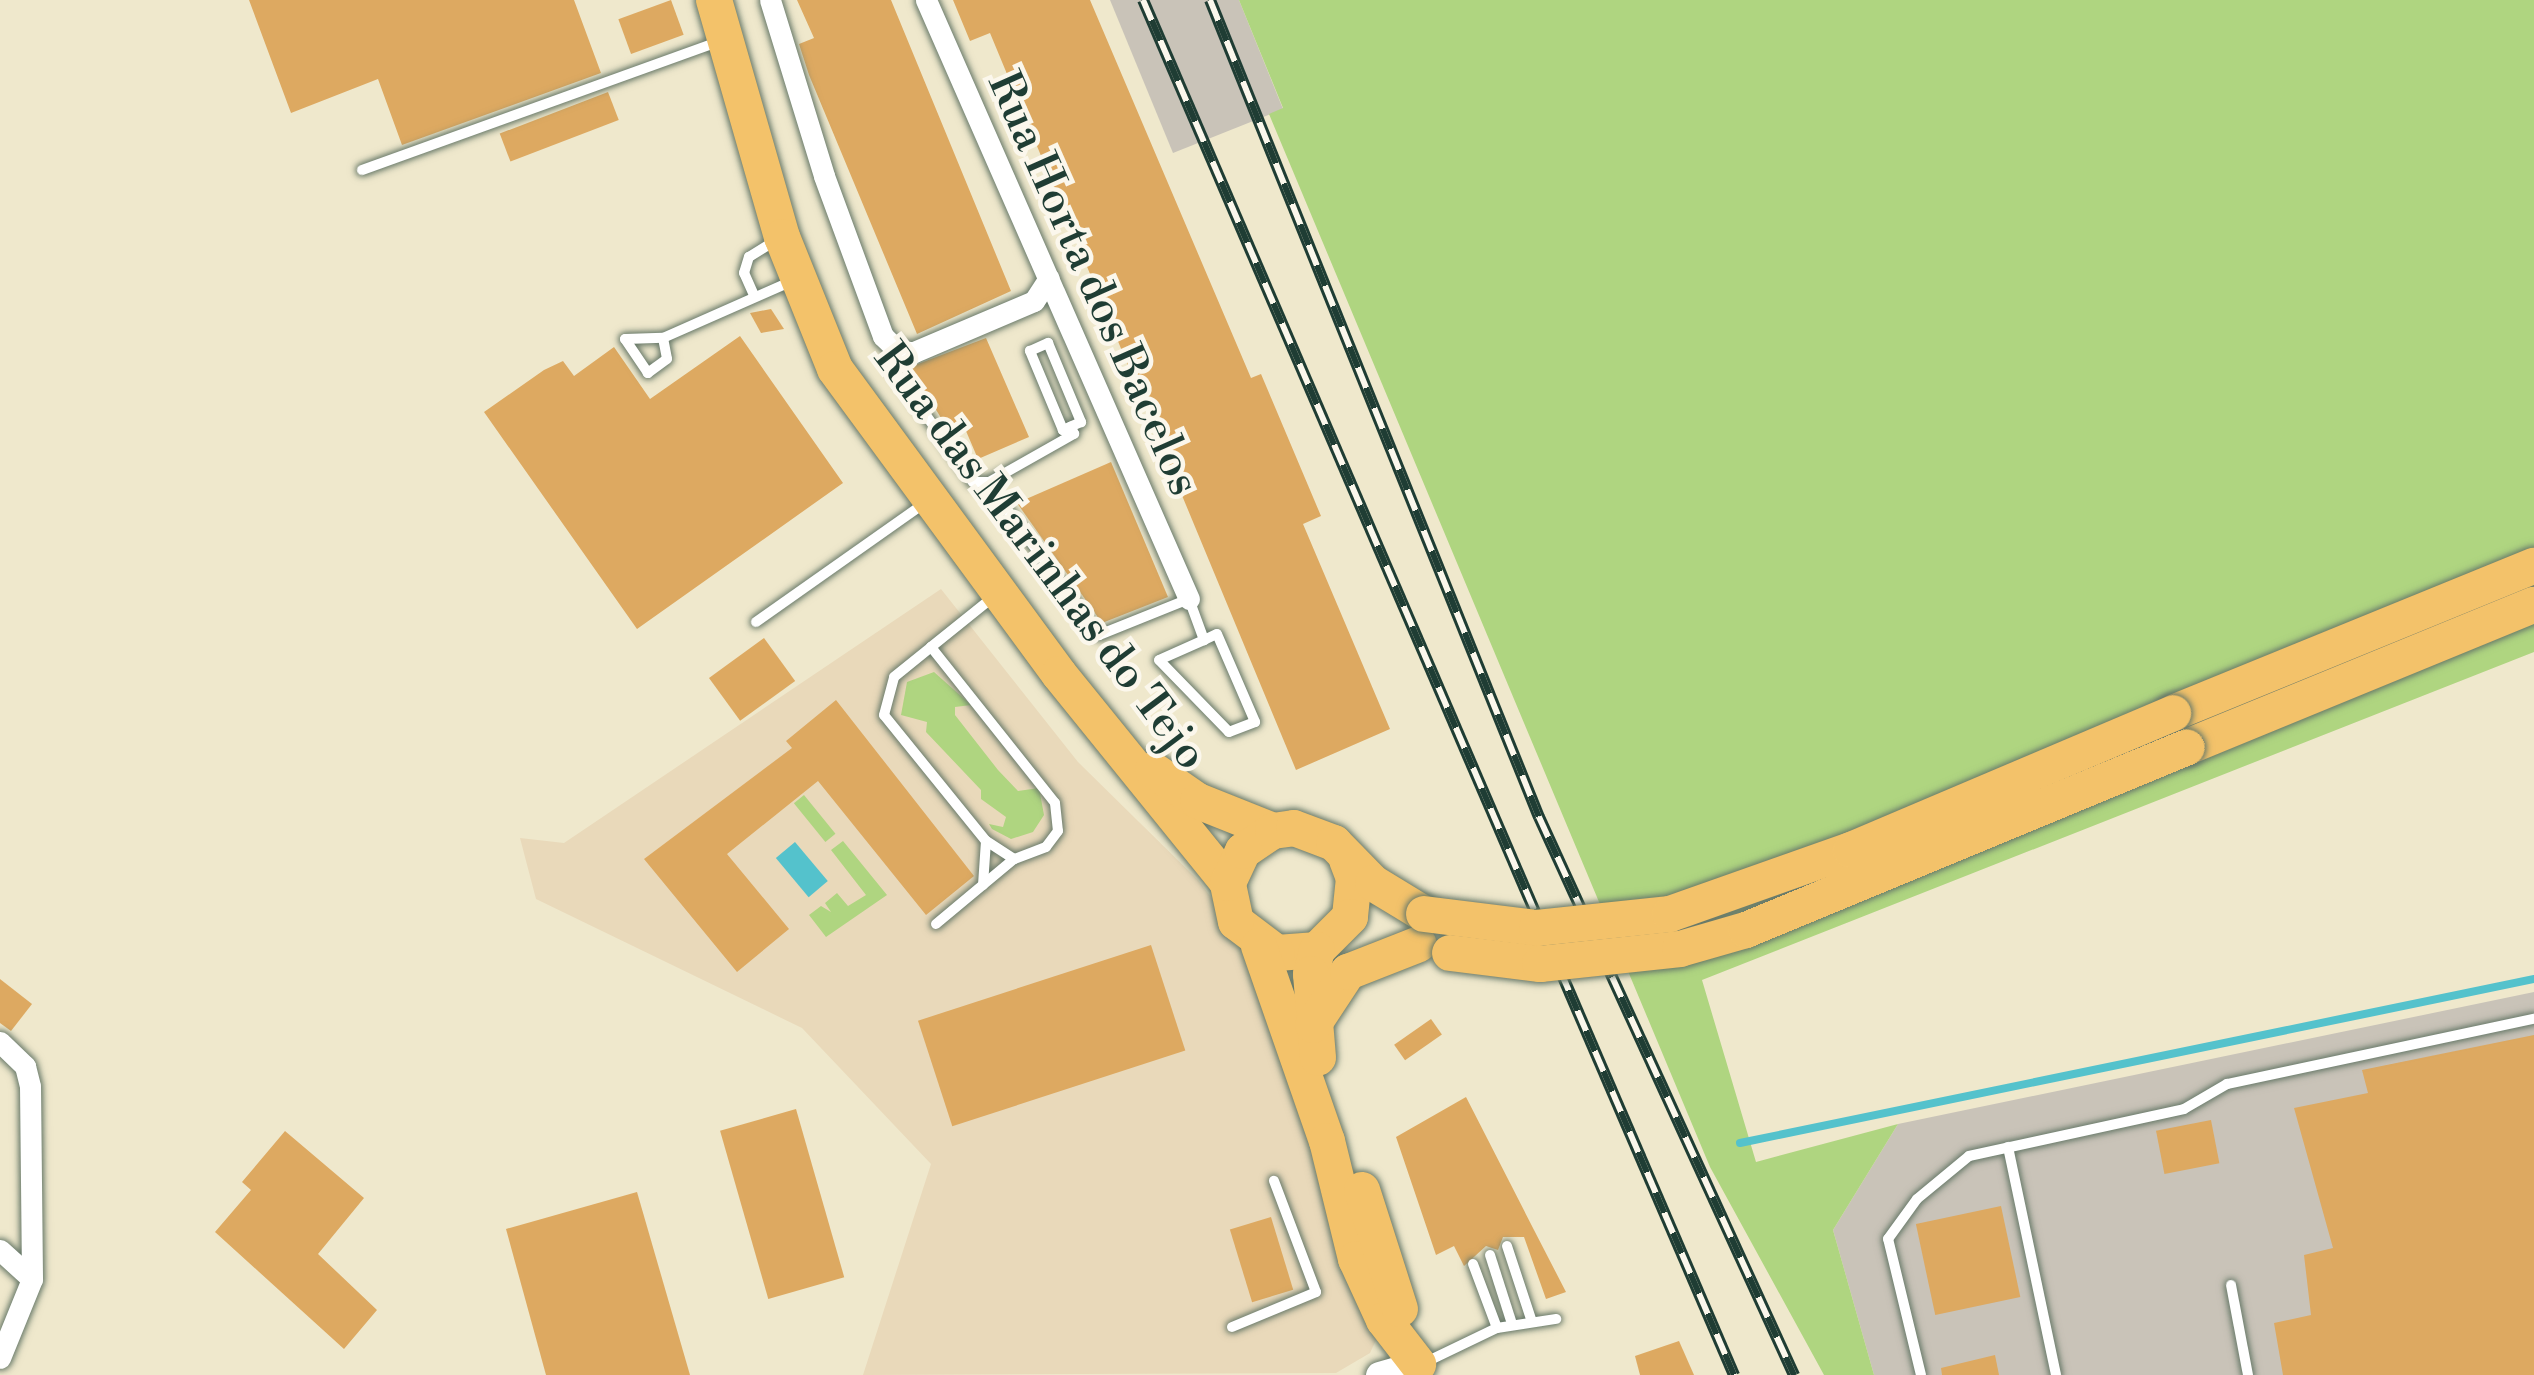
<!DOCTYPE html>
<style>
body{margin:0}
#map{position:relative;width:2534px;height:1375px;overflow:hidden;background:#efe8cc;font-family:"Libre Bodoni",serif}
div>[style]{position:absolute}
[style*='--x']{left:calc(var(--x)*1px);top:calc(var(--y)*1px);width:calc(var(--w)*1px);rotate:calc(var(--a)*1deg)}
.built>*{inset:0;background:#e9d9ba}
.industrial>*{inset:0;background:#c9c3b8}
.green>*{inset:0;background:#afd580;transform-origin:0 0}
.water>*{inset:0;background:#54c2cc;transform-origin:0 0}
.stream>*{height:8px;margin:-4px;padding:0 4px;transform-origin:4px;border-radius:4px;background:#54c2cc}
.building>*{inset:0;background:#dda961;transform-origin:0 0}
.roads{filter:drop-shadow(0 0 3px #687969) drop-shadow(0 0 3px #687969)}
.service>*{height:10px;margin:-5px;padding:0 5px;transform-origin:5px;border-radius:5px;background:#fff}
.minor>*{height:21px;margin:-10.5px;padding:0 10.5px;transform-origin:10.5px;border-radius:10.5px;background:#fff}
.tertiary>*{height:27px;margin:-13.5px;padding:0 13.5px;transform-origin:13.5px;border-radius:13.5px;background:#fff}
.primary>*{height:36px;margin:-18px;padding:0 18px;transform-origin:18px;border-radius:18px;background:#f3c26a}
.rail>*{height:12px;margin-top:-6px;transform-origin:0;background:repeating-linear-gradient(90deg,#fbf7ec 0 22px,#1f3d34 0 44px);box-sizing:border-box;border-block:3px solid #1f3d34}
.bridges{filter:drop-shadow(0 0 3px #687969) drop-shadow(0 0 3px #687969)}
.primary-bridge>*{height:36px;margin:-18px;padding:0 18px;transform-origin:18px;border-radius:18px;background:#f3c26a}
span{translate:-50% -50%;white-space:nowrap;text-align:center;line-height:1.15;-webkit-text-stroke:9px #fbf7ec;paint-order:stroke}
.street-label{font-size:45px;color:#1f3d34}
</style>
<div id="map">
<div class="built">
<i style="clip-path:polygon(941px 589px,1078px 762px,1198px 880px,1234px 928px,1383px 1325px,1370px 1353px,1336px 1373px,863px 1375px,931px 1164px,802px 1028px,536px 899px,520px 838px,564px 843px)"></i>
</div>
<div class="industrial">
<i style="clip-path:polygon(1110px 0,1239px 0,1283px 109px,1173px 153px)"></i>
<i style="clip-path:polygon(2534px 992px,2534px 1375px,1874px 1375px,1833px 1230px,1898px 1124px)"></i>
</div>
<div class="green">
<i style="clip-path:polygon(1239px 0,2534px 0,2534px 652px,1702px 980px,1756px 1162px,1898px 1124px,1833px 1230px,1874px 1375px,1824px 1375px,1710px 1167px,1269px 114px,1283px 108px)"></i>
<i style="clip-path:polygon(934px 672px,971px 705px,955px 707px,955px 715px,998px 770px,1018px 791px,1039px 788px,1044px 815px,1033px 832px,1011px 839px,992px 829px,989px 824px,1003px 827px,1006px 817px,981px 799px,981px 790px,926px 732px,927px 722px,901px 715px,907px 682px)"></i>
<i style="left:804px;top:795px;width:50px;height:13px;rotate:51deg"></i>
<i style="clip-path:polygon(843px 841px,887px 895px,826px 937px,809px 915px,821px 906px,831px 912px,825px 903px,837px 893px,848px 906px,866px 895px,831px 850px)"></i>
</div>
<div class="water">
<i style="left:795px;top:842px;width:51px;height:25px;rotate:50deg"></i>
</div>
<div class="stream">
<i style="--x:1740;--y:1143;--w:811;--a:-11.67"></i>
</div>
<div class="building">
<i style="clip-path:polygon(249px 0,574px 0,601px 73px,402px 145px,378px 79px,291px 113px)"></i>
<i style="left:671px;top:0;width:37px;height:56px;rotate:70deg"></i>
<i style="clip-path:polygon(797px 0,891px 0,1011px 291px,917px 334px,809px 75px,799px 44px,814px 38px)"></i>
<i style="clip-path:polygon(953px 0,1090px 0,1251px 378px,1261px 374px,1321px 516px,1303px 524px,1390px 729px,1296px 770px,990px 33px,970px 41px)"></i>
<i style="left:608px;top:92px;width:30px;height:116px;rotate:69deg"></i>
<i style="clip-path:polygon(771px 309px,784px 329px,761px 333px,750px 313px)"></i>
<i style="clip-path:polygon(740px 336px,843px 483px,637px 629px,484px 412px,544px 370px,563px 361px,574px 376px,614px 347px,650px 399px)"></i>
<i style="clip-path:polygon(986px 338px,1029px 437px,978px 459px,963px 424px,949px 431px,910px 367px)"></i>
<i style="clip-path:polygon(1111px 462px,1168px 597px,1102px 623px,1017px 503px)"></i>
<i style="left:764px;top:638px;width:53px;height:68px;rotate:54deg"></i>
<i style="clip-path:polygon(836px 700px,974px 876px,926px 915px,818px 781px,727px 854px,789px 929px,737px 972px,644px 859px,792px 748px,786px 741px)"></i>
<i style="left:1151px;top:945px;width:111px;height:245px;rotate:72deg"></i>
<i style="clip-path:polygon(0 979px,32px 1004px,11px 1031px,0 1023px)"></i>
<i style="left:1431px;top:1019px;width:19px;height:45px;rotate:55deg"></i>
<i style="clip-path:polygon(2534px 1035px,2534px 1375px,2283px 1375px,2274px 1323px,2311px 1315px,2304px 1255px,2333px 1248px,2294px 1108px,2368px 1093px,2362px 1070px)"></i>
<i style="clip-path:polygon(1466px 1097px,1534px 1230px,1566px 1292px,1546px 1299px,1524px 1237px,1503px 1237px,1498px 1250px,1486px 1246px,1464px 1266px,1454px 1246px,1436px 1255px,1396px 1137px)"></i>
<i style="left:796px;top:1109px;width:175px;height:79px;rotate:74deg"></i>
<i style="left:2211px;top:1120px;width:44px;height:56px;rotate:79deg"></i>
<i style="clip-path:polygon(285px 1131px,364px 1198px,318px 1254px,377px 1310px,344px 1349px,215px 1232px,251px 1190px,242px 1182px)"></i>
<i style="clip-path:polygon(637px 1192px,690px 1375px,546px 1375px,506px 1229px)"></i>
<i style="left:2001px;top:1206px;width:93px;height:87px;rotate:78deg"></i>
<i style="left:1271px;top:1217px;width:76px;height:43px;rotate:73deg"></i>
<i style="clip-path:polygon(1679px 1341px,1694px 1375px,1640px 1375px,1635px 1356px)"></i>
<i style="clip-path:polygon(1995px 1355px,1999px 1375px,1942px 1375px,1941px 1368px)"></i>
</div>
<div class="roads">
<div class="service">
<i style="--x:362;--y:170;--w:377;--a:-19.8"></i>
<i style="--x:753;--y:293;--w:22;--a:-114"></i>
<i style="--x:744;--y:273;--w:17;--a:-73"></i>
<i style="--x:749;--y:257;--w:36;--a:-32"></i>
<i style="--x:663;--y:338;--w:21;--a:79"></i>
<i style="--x:667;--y:359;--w:24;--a:144"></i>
<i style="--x:648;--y:373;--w:41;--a:-124.1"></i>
<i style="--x:625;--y:339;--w:38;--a:-2"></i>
<i style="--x:663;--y:338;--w:139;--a:-23.8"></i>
<i style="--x:1048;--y:343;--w:86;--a:67.3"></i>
<i style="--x:1081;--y:422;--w:20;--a:156"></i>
<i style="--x:1063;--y:430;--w:86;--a:-112.7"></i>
<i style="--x:1030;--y:351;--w:20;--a:-24"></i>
<i style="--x:898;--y:351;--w:20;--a:99"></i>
<i style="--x:895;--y:371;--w:136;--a:54.9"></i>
<i style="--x:973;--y:482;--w:16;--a:0"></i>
<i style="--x:989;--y:482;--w:98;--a:-29.5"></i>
<i style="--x:1074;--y:434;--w:8;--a:-113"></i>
<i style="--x:1005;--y:507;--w:159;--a:53.7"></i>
<i style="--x:1099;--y:635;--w:97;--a:-21.8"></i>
<i style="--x:1189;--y:599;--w:44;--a:69.9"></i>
<i style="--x:1204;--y:640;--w:14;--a:-25"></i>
<i style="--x:1217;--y:634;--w:96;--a:66.6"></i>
<i style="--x:1255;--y:722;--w:28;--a:159"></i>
<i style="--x:1229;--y:732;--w:100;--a:-134.2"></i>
<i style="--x:1159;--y:660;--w:49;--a:-24"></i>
<i style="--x:756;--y:622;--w:208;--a:-35.2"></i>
<i style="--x:931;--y:647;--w:199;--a:51.5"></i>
<i style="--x:1055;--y:803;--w:28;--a:84"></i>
<i style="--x:1058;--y:831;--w:20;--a:127"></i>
<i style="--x:1046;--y:847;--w:34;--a:159"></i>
<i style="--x:1014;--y:859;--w:33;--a:-147"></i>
<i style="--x:986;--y:841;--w:162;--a:-129"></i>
<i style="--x:884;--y:715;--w:39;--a:-75"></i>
<i style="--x:894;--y:677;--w:48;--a:-39"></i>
<i style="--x:931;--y:647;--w:78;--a:-38.8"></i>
<i style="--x:983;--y:885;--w:44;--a:-86.1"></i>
<i style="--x:936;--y:924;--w:102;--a:-39.8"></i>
<i style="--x:2008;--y:1147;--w:233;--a:78.1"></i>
<i style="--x:1507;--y:1246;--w:77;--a:71.8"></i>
<i style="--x:1490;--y:1255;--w:72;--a:72.3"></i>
<i style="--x:1473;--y:1264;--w:68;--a:69.4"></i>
<i style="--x:2231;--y:1285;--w:92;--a:79.3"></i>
<i style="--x:1232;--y:1327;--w:91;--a:-22.6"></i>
<i style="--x:1316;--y:1292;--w:119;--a:-110.7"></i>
<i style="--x:1426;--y:1362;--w:79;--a:-25.6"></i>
<i style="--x:1497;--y:1328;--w:60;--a:-8.7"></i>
<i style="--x:1921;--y:1375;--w:140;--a:-103.6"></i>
<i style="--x:1888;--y:1239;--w:49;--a:-54.1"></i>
<i style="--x:1917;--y:1199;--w:67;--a:-39.6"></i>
<i style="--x:1969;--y:1156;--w:220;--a:-12.3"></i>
<i style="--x:2184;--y:1109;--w:50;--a:-30.2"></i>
<i style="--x:2227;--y:1084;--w:314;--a:-12"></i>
</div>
<div class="minor">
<i style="--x:770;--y:0;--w:184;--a:72.9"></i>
<i style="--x:824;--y:176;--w:171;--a:69.8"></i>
<i style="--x:883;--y:336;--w:21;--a:45"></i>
<i style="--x:898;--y:351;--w:16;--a:4"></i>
<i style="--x:914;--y:352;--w:130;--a:-23"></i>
<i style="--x:1034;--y:301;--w:27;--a:-57"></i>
<i style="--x:926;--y:0;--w:654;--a:66.3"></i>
<i style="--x:0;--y:1042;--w:35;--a:44"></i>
<i style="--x:25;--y:1066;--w:21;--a:76"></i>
<i style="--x:30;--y:1086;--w:193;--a:89.4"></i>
<i style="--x:32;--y:1279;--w:85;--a:112.1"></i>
<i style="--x:0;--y:1250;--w:43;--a:42.2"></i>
</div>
<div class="tertiary">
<i style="--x:1379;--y:1375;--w:41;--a:-15.8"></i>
</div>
<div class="primary">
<i style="--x:714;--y:0;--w:247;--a:74"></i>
<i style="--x:782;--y:237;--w:142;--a:68.1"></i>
<i style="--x:835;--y:369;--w:378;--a:53.7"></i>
<i style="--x:1059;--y:674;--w:269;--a:51"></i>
<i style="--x:2173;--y:713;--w:390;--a:-22.2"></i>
<i style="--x:2187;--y:747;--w:375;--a:-22.3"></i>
<i style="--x:1153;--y:770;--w:55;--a:34.6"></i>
<i style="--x:1198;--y:801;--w:81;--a:21.8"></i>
<i style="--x:1347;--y:860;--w:19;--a:69"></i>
<i style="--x:1354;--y:878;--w:39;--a:96"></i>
<i style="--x:1350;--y:917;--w:47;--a:135"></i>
<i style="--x:1317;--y:950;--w:40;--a:175.7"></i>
<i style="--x:1277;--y:953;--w:51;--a:-142.9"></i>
<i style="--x:1236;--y:922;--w:40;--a:-102"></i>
<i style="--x:1228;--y:883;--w:35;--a:-65"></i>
<i style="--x:1243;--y:851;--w:36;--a:-34"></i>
<i style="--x:1273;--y:831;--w:21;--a:-8"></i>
<i style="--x:1294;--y:828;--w:43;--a:20.6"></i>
<i style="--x:1334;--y:843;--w:56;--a:45.7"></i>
<i style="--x:1373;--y:883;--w:60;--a:31.3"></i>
<i style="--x:1259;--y:946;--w:207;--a:70.8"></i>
<i style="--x:1327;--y:1141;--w:122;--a:76.2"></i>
<i style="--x:1356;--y:1259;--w:67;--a:65.3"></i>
<i style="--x:1384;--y:1320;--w:56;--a:52.3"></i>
<i style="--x:1317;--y:950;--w:25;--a:104"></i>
<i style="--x:1311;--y:974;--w:84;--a:85.2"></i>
<i style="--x:1313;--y:1025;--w:64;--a:-56.6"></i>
<i style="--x:1348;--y:972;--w:76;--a:-21.5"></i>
<i style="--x:1362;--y:1190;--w:125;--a:72.3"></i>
</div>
</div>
<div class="rail">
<i style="--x:1143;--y:0;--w:1497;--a:66.74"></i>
<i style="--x:1210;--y:0;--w:881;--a:68.07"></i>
<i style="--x:1539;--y:817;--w:614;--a:65.44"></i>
</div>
<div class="bridges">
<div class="primary-bridge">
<i style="--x:1424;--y:914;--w:114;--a:7.1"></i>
<i style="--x:1537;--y:928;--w:134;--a:-6"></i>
<i style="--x:1670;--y:914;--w:192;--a:-19.5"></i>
<i style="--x:1851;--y:850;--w:350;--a:-23"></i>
<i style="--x:1450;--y:953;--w:91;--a:7"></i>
<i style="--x:1540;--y:964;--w:141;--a:-6.1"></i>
<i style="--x:1680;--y:949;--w:69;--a:-16.1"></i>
<i style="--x:1746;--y:930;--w:477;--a:-22.5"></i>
</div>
</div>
<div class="street-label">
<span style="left:1093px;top:284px;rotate:66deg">Rua Horta dos Bacelos</span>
<span style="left:1040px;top:557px;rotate:53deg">Rua das Marinhas do Tejo</span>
</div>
</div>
